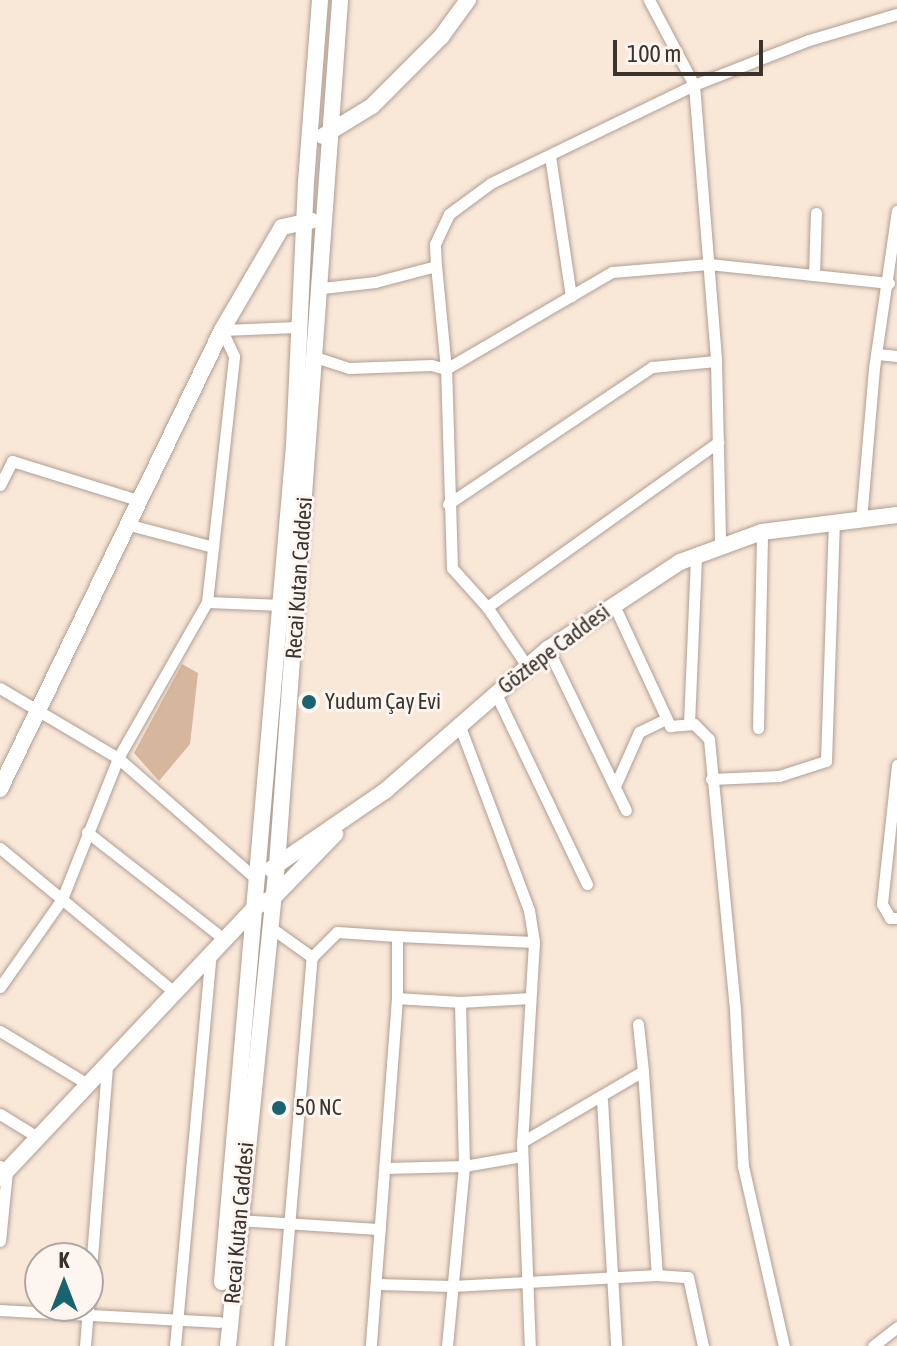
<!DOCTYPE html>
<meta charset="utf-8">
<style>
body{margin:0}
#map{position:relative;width:897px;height:1346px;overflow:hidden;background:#f9e7d8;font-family:"Asap Condensed",sans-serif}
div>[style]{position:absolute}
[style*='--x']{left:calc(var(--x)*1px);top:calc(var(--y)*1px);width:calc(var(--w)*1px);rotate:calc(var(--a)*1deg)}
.green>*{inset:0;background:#d6b69c}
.roads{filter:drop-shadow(0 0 2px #b09f92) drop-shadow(0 0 2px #b09f92)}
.street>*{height:11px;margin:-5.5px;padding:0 5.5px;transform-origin:5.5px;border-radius:5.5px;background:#fff}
.secondary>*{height:16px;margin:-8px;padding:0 8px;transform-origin:8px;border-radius:8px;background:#fff}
.dots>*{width:22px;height:22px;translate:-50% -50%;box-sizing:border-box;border:4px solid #fdf6f0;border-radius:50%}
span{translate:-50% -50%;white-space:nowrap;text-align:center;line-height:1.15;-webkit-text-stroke:6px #fdf6f0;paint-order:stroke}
.street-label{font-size:22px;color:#3b342e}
.poi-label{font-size:22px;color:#3b342e}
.left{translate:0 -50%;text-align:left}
.north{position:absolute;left:24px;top:1242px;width:80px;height:80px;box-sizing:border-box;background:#fdf6f0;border:2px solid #afa8a2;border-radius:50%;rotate:0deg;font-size:22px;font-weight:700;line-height:32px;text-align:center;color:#3b342e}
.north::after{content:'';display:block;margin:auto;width:28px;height:36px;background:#1a6470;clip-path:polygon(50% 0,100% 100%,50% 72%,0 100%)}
.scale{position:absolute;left:613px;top:40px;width:150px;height:36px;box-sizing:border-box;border:4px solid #3b342e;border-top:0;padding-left:10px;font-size:24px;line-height:28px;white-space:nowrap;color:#3b342e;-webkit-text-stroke:6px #fdf6f0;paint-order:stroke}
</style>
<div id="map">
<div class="green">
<i style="clip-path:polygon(182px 664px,198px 673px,190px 744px,159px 781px,134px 753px)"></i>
</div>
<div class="roads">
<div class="street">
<i style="--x:649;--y:0;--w:96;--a:62.1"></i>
<i style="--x:694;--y:85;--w:277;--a:85.4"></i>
<i style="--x:716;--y:361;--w:183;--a:88.7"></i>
<i style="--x:550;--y:156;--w:142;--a:81.5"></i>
<i style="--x:436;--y:266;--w:22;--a:-93"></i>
<i style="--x:435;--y:244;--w:33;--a:-65"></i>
<i style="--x:449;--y:214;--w:52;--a:-36.4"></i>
<i style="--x:491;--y:183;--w:225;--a:-25.8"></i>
<i style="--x:694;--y:85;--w:123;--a:-21.4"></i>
<i style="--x:809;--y:40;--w:92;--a:-16.5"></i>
<i style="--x:814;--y:275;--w:62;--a:-88.2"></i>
<i style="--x:877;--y:354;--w:20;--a:6"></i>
<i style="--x:315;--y:357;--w:36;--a:18"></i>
<i style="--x:349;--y:368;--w:82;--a:-2.1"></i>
<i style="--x:431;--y:365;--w:16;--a:15"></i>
<i style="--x:446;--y:369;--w:103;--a:-95.5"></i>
<i style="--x:436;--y:266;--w:63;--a:165.3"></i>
<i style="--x:375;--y:282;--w:53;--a:173.5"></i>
<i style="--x:0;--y:485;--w:27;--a:-63"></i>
<i style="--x:12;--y:461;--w:135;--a:17.2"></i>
<i style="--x:448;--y:504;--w:246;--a:-33.9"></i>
<i style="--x:652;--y:367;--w:64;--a:-5.4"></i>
<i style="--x:861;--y:520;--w:153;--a:-85.1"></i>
<i style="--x:874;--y:368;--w:159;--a:-81.7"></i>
<i style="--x:130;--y:525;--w:86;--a:14.8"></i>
<i style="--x:207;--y:602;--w:75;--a:2.3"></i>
<i style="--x:613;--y:603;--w:136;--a:65.1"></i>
<i style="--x:670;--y:726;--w:24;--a:-5"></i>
<i style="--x:694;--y:724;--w:21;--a:45"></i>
<i style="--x:709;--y:739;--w:272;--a:84.5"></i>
<i style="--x:735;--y:1010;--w:156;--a:87.1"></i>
<i style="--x:743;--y:1166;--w:185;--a:77.2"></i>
<i style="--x:487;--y:607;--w:284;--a:-35.5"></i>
<i style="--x:548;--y:649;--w:179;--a:64.2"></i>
<i style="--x:527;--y:666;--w:71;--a:-124.1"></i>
<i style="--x:487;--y:607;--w:52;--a:-131.9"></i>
<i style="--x:452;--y:568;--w:199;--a:-91.7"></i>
<i style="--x:446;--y:369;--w:192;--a:-30.3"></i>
<i style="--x:612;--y:272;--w:97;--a:-4.7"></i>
<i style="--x:709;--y:264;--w:181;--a:6"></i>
<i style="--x:0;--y:688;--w:137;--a:30.7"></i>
<i style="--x:118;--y:758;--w:184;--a:41.2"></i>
<i style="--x:495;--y:692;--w:213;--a:64.4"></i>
<i style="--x:459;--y:724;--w:199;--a:69.4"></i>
<i style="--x:529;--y:910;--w:32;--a:81"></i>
<i style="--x:534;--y:942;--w:200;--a:93.4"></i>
<i style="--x:522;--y:1142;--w:204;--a:87.8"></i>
<i style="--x:689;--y:724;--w:170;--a:-87.6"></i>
<i style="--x:758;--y:728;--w:196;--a:-88.8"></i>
<i style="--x:897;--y:765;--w:140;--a:96.2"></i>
<i style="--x:882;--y:904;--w:16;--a:60"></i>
<i style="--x:890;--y:918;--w:7;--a:0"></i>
<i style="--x:711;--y:779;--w:68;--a:-2.5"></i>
<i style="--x:779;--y:776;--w:49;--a:-17.7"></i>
<i style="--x:826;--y:761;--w:237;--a:-88.1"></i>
<i style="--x:615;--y:786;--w:59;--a:-66"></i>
<i style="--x:639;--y:732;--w:30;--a:-26"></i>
<i style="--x:87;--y:832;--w:175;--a:38"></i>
<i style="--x:0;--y:848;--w:226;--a:39.6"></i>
<i style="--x:270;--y:927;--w:52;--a:35.5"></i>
<i style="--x:397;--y:936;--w:137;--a:2.5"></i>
<i style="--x:0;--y:987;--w:108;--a:-54.8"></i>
<i style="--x:62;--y:899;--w:152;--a:-68.3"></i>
<i style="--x:118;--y:758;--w:180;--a:-60.3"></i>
<i style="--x:207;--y:602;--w:247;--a:-83.7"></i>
<i style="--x:234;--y:356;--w:29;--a:-115"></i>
<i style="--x:222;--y:330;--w:75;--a:-2.3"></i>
<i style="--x:397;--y:998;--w:63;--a:3.6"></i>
<i style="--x:638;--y:1024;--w:47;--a:83.9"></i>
<i style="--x:0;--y:1031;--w:104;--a:31.2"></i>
<i style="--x:602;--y:1100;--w:246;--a:86.7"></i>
<i style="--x:0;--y:1114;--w:46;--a:31.6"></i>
<i style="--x:522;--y:1142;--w:140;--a:-30.4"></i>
<i style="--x:643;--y:1071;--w:204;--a:86.1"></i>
<i style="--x:657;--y:1275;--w:31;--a:4"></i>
<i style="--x:688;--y:1277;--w:71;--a:77.7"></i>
<i style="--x:0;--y:1166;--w:9;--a:36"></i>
<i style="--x:7;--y:1171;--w:70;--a:95.7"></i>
<i style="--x:385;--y:1168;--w:79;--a:-1.5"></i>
<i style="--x:464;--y:1166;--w:59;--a:-9.8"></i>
<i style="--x:239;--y:1220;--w:141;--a:3.7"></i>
<i style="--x:377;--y:1284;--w:75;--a:1.5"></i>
<i style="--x:452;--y:1286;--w:205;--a:-3.1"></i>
<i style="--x:0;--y:1310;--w:219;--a:3.1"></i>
<i style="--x:85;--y:1346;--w:282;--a:-85.5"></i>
<i style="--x:175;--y:1346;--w:394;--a:-84.8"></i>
<i style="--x:279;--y:1346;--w:390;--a:-85.2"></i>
<i style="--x:312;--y:957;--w:35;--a:-45"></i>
<i style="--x:337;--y:932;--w:60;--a:3.8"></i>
<i style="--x:397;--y:936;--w:62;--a:90"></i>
<i style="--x:397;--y:998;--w:349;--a:94.3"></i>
<i style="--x:447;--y:1346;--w:181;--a:-84.6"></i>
<i style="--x:464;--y:1166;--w:164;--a:-91.4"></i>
<i style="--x:460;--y:1002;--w:70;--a:-3.3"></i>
<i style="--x:873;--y:1346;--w:31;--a:-38"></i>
</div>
<div class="secondary">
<i style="--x:323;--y:136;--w:57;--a:-31.5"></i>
<i style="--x:372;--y:106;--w:98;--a:-45"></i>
<i style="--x:441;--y:37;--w:46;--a:-53.9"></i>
<i style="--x:0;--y:789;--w:510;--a:-64.19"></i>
<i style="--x:222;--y:330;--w:119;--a:-59.8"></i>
<i style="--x:282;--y:227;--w:30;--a:-12"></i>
<i style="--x:271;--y:869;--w:138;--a:-34.4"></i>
<i style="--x:385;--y:791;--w:216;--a:-41.1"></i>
<i style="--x:548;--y:649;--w:158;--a:-33.4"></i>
<i style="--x:680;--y:562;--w:87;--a:-20.1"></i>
<i style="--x:762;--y:532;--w:136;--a:-7.2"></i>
<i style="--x:0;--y:1178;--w:371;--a:-46.7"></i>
<i style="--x:254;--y:908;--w:23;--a:-29"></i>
<i style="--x:274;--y:897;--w:88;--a:-45.9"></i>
<i style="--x:222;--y:1282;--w:839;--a:-85.08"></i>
<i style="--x:294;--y:446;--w:264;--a:-87.4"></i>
<i style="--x:306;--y:182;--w:183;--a:-85.6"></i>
<i style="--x:228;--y:1346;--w:483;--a:-84.2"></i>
<i style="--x:277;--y:865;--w:867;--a:-85.83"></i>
</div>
</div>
<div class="dots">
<i style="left:309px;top:702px;background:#1a6470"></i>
<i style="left:279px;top:1108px;background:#1a6470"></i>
</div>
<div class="street-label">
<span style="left:299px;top:578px;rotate:-86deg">Recai Kutan Caddesi</span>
<span style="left:554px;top:649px;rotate:-37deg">Göztepe Caddesi</span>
<span style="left:239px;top:1223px;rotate:-85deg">Recai Kutan Caddesi</span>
</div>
<div class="poi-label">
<span class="left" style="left:325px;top:702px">Yudum Çay Evi</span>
<span class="left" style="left:295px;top:1108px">50 NC</span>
</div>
<div class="north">K</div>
<div class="scale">100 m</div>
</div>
